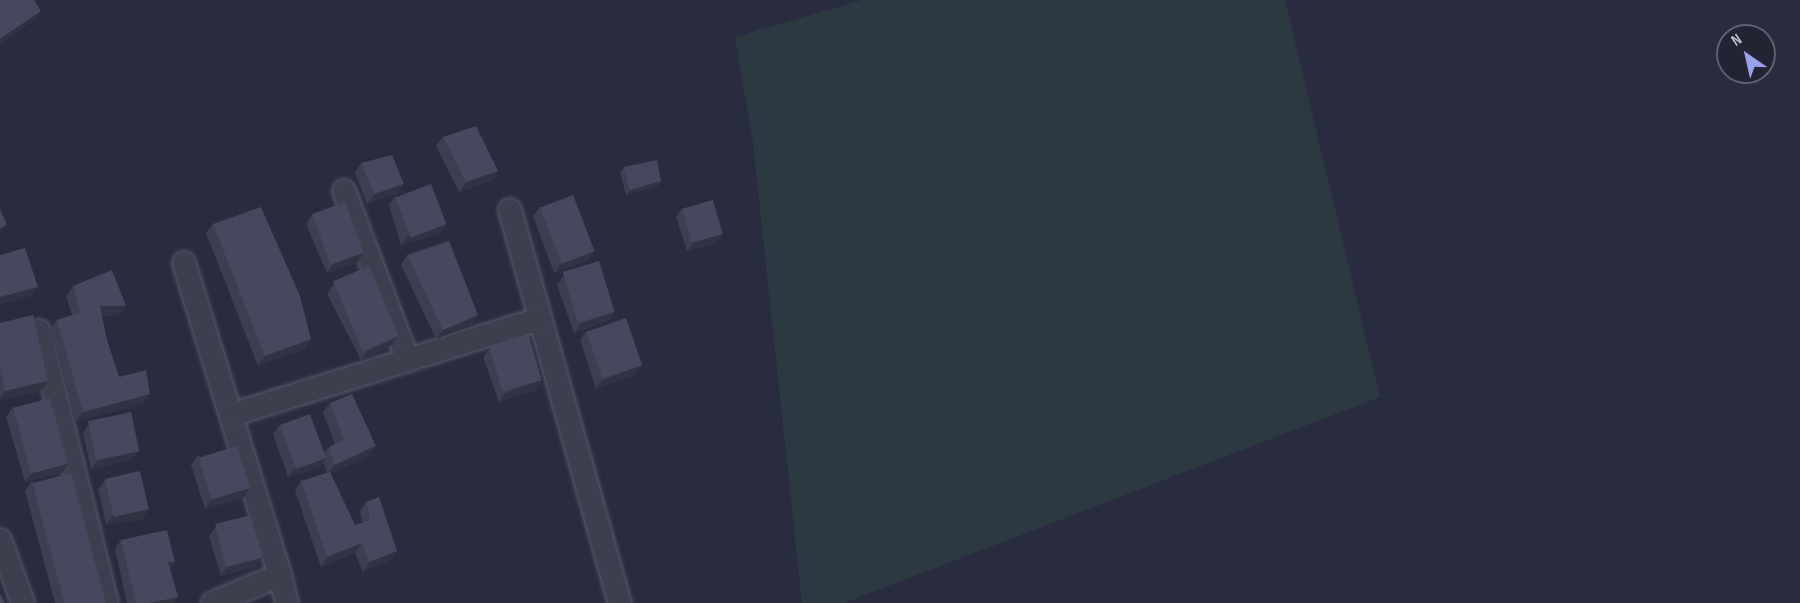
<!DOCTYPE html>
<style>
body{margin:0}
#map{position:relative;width:1800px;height:603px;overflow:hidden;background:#292c3f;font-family:"Sofia Sans Condensed",sans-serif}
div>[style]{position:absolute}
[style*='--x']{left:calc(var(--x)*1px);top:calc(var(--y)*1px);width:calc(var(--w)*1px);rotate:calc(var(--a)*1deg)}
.green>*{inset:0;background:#2c3941}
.roads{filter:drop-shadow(0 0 2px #585a69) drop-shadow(0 0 2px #585a69)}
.minor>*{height:22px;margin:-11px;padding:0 11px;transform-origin:11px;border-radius:11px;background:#3d3f4f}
.wall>*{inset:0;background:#3c3f51}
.shaded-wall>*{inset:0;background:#313342}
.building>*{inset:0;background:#46495e;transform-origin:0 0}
span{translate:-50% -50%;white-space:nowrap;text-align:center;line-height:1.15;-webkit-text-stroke:4.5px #222434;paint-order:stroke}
.north{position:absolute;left:1716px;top:24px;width:60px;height:60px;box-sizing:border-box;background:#222434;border:2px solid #5f6070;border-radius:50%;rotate:326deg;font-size:16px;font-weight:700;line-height:24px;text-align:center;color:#babbc9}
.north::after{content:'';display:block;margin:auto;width:21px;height:27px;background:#9ba2ed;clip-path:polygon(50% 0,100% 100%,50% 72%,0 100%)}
</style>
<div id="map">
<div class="green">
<i style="clip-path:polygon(862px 0,1285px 0,1380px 397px,844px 603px,802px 603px,753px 143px,735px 37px)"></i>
</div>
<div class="roads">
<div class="minor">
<i style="--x:344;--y:191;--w:181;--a:69.3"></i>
<i style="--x:510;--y:210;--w:408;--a:74.4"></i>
<i style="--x:184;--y:263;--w:326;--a:72.9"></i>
<i style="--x:280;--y:575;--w:73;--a:157.3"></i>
<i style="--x:39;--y:331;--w:280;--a:76"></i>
<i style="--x:231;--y:415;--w:323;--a:-17.3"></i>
<i style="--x:0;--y:540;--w:67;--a:69.9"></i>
<i style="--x:280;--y:575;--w:29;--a:76"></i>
</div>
</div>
<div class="wall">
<i style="clip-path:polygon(443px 137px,498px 171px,492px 181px,459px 192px,436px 146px)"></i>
<i style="clip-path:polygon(361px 163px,398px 193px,367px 204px,355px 173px)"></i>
<i style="clip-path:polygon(624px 167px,661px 181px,658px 186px,626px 195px,620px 172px)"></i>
<i style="clip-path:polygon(395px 196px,446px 224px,440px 234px,401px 245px,389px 205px)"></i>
<i style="clip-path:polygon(540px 207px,595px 251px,588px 260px,554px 273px,533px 216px)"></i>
<i style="clip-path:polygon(682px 208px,723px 234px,716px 243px,687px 251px,676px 217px)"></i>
<i style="clip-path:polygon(312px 215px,364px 253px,357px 263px,327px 273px,306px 224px)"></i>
<i style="clip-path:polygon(213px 224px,305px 349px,258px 366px,206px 233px)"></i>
<i style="clip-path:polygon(407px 255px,472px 325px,436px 339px,401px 265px)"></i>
<i style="clip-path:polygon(564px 275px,615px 312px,608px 321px,574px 333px,557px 285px)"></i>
<i style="clip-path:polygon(334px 284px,398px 336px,392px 345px,361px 360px,327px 294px)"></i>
<i style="clip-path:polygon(73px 286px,120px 315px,102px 316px,107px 340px,119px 377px,143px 404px,76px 421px,50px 330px,57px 320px,72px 315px,66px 296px)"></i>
<i style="clip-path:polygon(0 323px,48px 381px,41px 391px,0 400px)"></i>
<i style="clip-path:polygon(586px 331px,636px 375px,596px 389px,580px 340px)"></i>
<i style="clip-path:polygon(490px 348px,536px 390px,499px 402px,483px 357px)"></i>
<i style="clip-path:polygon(330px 403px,370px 456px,330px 473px,355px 525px,362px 523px,360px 511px,366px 502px,397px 551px,390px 560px,363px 572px,355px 553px,321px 567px,295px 491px,301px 481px,327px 473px,323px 462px,319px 468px,288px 477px,273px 434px,280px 425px,324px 453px,329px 447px,335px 444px,323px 412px)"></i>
<i style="clip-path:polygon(13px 407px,62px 473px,25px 482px,6px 417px)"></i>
<i style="clip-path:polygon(89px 424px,132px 460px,91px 470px,83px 433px)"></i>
<i style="clip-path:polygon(198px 455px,243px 498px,205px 509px,191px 465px)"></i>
<i style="clip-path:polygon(105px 480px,149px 509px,142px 519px,106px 525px,98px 489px)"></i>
<i style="clip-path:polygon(32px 481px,106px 603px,55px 603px,25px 491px)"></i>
<i style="clip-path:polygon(216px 527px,262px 558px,255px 567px,221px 576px,209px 536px)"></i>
<i style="clip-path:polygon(121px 540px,170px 569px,178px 597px,174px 603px,127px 603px,115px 549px)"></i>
</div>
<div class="shaded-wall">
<i style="clip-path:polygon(41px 11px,34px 20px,0 44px,0 39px)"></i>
<i style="clip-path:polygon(498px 171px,492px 181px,459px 192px,466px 182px)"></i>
<i style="clip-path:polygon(661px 181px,658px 186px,626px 195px,630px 190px)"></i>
<i style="clip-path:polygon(404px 184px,398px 193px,367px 204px,374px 194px)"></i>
<i style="clip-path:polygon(446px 224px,440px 234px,401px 245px,408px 236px)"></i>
<i style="clip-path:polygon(7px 225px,0 234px,0 228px)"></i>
<i style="clip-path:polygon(723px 234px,716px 243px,687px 251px,694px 242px)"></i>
<i style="clip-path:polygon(595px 251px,588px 260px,554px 273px,561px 264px)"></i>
<i style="clip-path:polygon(364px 253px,357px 263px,327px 273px,334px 263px)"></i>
<i style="clip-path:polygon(38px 287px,31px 296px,0 305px,0 297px)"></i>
<i style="clip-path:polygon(100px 306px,126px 306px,120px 315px,93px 316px)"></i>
<i style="clip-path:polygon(615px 312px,608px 321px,574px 333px,581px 323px)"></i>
<i style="clip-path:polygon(478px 315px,472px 325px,436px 339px,443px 330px)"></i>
<i style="clip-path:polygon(398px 336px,392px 345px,361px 360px,367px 351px)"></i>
<i style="clip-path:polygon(311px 339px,305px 349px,258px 366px,265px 356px)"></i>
<i style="clip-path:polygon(642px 365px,636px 375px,596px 389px,602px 380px)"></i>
<i style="clip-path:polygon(542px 380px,536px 390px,499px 402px,505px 393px)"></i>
<i style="clip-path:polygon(48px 381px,41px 391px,0 400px,0 399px,5px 391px)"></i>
<i style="clip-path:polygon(150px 394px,143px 404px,76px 421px,83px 412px)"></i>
<i style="clip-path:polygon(376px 446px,370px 456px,327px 474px,334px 465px)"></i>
<i style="clip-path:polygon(139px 451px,132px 460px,91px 470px,98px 460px)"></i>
<i style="clip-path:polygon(326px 458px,319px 468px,288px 477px,294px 468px)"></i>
<i style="clip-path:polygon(68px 464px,62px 473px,25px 482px,32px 473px)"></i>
<i style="clip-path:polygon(250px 488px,243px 498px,205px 509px,211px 500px)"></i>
<i style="clip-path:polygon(149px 509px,142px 519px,106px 525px,113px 515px)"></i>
<i style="clip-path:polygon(362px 543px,355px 553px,321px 567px,327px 557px)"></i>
<i style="clip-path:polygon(397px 551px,390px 560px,363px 572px,369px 562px)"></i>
<i style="clip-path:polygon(262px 558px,255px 567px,221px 576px,227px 567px)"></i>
<i style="clip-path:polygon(168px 562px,175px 562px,168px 571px)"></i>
<i style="clip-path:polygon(178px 597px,174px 603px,149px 603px)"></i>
</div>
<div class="building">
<i style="clip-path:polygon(0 0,34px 0,41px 11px,0 39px)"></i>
<i style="clip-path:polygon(476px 126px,498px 171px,466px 182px,443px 137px)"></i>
<i style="clip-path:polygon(392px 155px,404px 184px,374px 194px,361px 163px)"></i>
<i style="clip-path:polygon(657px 160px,661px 181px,630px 190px,624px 167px)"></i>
<i style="left:431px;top:184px;width:43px;height:38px;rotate:69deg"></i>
<i style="left:573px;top:195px;width:60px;height:35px;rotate:69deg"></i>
<i style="left:713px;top:200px;width:35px;height:32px;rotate:74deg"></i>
<i style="left:345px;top:202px;width:54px;height:35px;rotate:70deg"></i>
<i style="clip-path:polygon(261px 207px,300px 296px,311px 339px,265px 356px,213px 224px)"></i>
<i style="clip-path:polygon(0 209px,7px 225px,0 228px)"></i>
<i style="clip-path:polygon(449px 241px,478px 315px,443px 330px,407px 255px)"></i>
<i style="clip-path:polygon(25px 248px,38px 287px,0 297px,0 255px)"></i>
<i style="left:599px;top:261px;width:53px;height:38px;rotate:73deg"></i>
<i style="left:369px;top:266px;width:76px;height:39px;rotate:67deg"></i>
<i style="clip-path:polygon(112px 270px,126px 306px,100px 306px,107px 340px,119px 377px,146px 370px,150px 394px,83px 412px,57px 320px,81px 313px,73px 286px)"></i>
<i style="clip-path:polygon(33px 315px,48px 381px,5px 391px,0 368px,0 323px)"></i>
<i style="left:626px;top:318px;width:50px;height:42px;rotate:71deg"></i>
<i style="left:529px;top:336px;width:46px;height:41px;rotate:74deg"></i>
<i style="clip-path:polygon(352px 394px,376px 446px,334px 465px,329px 447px,344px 440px,330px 403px)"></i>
<i style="left:50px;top:398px;width:68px;height:38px;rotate:75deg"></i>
<i style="left:131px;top:412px;width:40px;height:44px;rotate:78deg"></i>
<i style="left:310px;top:414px;width:47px;height:32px;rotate:70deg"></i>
<i style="left:237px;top:446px;width:44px;height:40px;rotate:73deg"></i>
<i style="left:140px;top:471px;width:39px;height:36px;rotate:77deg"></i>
<i style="clip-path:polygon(330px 472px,355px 525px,370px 520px,366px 502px,379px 497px,397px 551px,369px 562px,362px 543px,327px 557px,301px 481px)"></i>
<i style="left:71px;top:473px;width:135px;height:40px;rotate:75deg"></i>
<i style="left:251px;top:515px;width:44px;height:37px;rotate:76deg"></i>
<i style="clip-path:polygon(167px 530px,175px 562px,168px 562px,178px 597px,149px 603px,136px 603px,121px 540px)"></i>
<i style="clip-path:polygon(0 594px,5px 603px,0 603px)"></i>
</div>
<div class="north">N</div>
</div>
